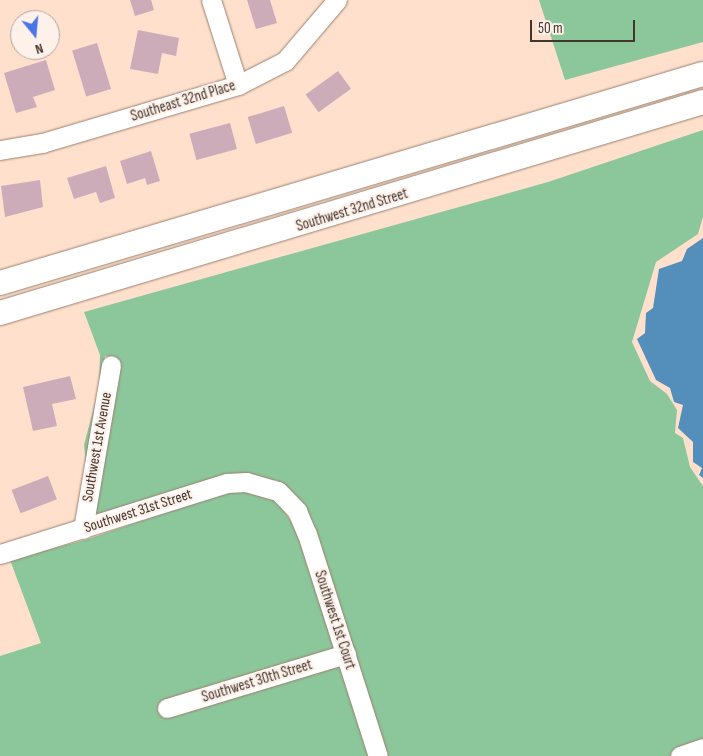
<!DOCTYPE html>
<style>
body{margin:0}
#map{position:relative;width:703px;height:756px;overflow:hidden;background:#fee0cd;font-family:"Sofia Sans Condensed",sans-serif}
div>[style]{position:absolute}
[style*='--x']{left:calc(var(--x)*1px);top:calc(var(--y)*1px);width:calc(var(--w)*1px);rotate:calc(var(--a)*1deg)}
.green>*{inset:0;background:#8cc69b}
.water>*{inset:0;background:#538fba}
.building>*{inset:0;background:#cdacb9;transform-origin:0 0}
.roads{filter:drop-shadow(0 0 1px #9a806e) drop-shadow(0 0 1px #9a806e)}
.minor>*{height:19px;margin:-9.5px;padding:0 9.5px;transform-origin:9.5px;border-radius:9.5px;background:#fff}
.major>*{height:24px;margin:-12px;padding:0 12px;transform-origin:12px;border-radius:12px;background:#fff}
span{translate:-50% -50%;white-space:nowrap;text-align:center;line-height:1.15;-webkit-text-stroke:4.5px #fdf1e9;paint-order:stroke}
.street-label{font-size:15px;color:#41352e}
.north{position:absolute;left:10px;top:10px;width:50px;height:50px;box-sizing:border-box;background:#fdf1e9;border:1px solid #b2a69e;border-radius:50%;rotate:163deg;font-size:14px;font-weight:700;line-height:20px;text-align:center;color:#41352e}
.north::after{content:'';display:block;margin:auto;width:18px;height:22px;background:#4b74e7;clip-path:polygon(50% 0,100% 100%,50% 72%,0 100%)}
.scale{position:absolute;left:530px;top:20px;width:105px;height:22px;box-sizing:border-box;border:2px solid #41352e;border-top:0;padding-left:6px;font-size:15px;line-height:18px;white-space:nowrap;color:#41352e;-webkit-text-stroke:4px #fdf1e9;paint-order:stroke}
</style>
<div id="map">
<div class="green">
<i style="clip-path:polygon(539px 0,703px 0,703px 42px,565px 80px)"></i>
<i style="clip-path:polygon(703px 130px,703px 217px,698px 234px,656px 262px,632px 342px,650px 381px,667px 394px,677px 410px,675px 433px,683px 438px,690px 467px,703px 486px,703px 756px,385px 756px,286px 486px,276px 480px,92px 516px,119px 360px,105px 356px,86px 464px,84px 445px,99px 388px,100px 355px,84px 312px,548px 182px)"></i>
<i style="clip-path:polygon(247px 490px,275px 498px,301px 536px,370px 756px,0 756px,0 656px,41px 643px,10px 560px,88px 539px,229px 491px)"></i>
</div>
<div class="water">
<i style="clip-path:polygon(703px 238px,703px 478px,699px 475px,702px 468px,693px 462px,693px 442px,678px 428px,683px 405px,674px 402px,670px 388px,656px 380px,637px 339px,645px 333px,646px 313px,653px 308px,659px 269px,682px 261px,687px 249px)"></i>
</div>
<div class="building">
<i style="clip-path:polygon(130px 0,151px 0,154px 10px,135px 16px)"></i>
<i style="clip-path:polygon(247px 0,270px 0,277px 23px,256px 29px)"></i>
<i style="clip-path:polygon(138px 30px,179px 38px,176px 56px,162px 53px,158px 74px,130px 69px)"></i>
<i style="left:97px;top:43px;width:48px;height:26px;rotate:73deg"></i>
<i style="clip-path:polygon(46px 60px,55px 90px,33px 97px,37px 107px,16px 113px,4px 73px)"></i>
<i style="left:338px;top:71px;width:22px;height:40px;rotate:54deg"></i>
<i style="left:284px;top:106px;width:28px;height:38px;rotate:73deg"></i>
<i style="left:230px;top:123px;width:27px;height:42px;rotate:75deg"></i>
<i style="clip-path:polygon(151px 151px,160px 181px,147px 185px,145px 178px,127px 184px,120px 161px)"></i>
<i style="clip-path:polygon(106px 166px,115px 198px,100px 203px,96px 192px,74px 199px,67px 178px)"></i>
<i style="clip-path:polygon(40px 180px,43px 207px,5px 217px,1px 186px)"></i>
<i style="clip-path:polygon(70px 376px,76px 399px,52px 404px,57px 426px,33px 431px,23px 387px)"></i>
<i style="left:48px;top:476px;width:25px;height:39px;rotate:69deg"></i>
</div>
<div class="roads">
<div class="minor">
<i style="--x:211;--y:0;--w:89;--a:72.4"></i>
<i style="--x:0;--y:150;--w:43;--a:-9.5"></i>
<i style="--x:42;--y:143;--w:204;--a:-16.5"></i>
<i style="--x:238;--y:85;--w:53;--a:-27.1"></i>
<i style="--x:285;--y:61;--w:80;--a:-49.6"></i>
<i style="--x:83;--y:529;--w:166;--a:-80.3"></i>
<i style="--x:0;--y:554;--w:238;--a:-17.4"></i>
<i style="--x:227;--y:483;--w:19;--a:-3"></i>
<i style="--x:246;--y:482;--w:33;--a:16"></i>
<i style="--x:278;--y:491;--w:28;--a:46"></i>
<i style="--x:297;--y:511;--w:25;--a:67"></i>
<i style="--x:307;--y:534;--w:233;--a:72.3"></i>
<i style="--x:167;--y:708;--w:187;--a:-16.8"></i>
<i style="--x:680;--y:756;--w:24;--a:-19"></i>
</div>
<div class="major">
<i style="--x:0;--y:283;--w:733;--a:-16.56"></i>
<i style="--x:0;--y:313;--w:734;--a:-16.71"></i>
</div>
</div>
<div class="street-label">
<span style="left:183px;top:101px;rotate:-17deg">Southeast 32nd Place</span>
<span style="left:352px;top:210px;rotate:-17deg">Southwest 32nd Street</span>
<span style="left:97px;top:447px;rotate:-80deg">Southwest 1st Avenue</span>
<span style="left:138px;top:511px;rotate:-18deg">Southwest 31st Street</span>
<span style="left:335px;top:620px;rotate:72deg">Southwest 1st Court</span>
<span style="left:257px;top:681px;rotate:-17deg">Southwest 30th Street</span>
</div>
<div class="north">N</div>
<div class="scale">50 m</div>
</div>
